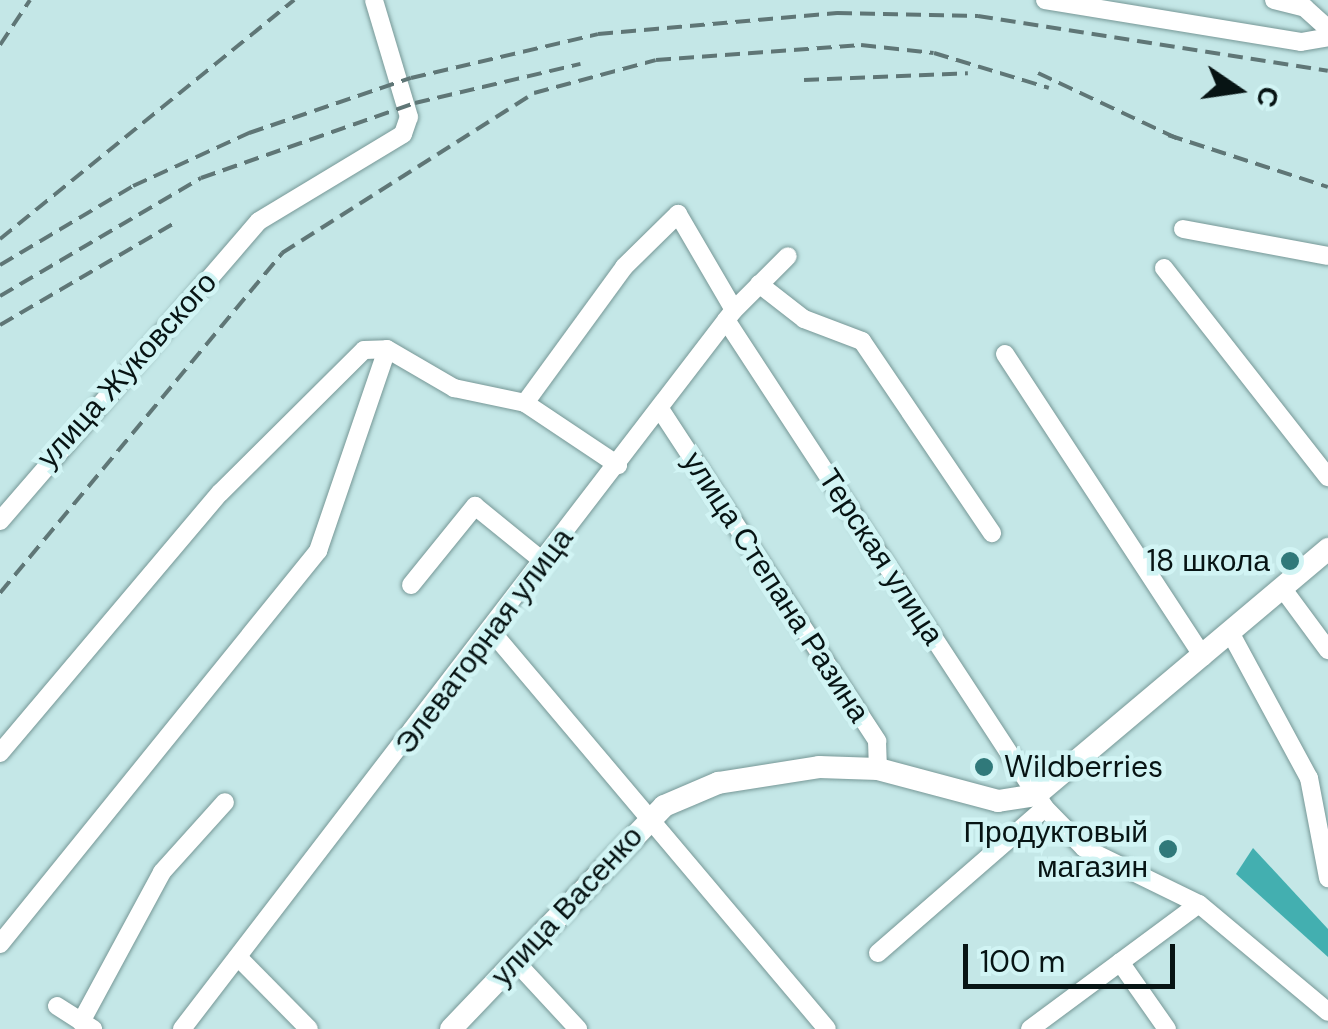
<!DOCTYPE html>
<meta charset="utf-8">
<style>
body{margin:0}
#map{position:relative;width:1328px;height:1029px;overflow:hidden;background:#c4e7e7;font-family:"DM Sans",sans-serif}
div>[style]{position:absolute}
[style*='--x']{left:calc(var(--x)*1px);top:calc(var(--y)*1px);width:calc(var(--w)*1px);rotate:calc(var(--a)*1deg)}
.forest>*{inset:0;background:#43afb0}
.roads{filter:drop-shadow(0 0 2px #769796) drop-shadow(0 0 2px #769796)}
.minor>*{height:18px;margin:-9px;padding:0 9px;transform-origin:9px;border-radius:9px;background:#fff}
.major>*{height:22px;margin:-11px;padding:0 11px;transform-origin:11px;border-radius:11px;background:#fff}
.rail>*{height:4px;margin-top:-2px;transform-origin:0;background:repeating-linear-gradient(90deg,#5f7676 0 15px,transparent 0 23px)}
.dots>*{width:28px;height:28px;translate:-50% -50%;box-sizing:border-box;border:5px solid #d1f4f4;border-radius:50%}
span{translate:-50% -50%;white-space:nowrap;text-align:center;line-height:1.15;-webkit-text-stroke:9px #d1f4f4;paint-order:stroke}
.street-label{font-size:30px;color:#071414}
.poi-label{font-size:30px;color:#071414}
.right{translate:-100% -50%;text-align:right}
.left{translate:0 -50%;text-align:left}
.north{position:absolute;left:1188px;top:40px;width:100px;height:100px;-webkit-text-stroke:8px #d1f4f4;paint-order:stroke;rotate:103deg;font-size:28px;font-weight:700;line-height:40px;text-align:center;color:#071414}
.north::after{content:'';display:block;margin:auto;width:35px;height:45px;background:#071414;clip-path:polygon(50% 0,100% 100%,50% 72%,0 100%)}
.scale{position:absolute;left:963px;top:944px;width:212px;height:45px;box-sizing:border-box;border:5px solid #071414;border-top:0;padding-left:12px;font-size:30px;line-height:35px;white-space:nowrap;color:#071414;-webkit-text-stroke:8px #d1f4f4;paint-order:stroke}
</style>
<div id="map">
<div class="forest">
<i style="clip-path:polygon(1253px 848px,1328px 929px,1328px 957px,1236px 874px)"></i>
</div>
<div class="roads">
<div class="minor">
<i style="--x:1045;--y:0;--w:259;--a:9.3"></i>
<i style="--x:1301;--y:42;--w:27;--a:-10"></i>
<i style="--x:1274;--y:0;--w:32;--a:14"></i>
<i style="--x:1305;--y:8;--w:31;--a:42"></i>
<i style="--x:1183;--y:229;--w:147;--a:10.5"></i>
<i style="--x:1164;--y:268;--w:266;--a:51.9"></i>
<i style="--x:759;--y:284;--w:57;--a:37.9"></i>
<i style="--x:804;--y:319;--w:62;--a:20.8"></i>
<i style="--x:862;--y:341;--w:232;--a:55.9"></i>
<i style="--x:726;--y:320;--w:583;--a:56.83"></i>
<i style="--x:1045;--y:808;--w:56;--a:45.7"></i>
<i style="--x:1084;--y:848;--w:128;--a:26"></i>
<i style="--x:1199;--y:904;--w:168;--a:39.9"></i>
<i style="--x:1005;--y:354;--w:362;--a:56.8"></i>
<i style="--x:525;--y:403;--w:168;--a:-53.9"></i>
<i style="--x:624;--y:267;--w:76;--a:-44.5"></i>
<i style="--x:678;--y:214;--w:111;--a:59.7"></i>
<i style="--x:660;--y:409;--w:397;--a:56.8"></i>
<i style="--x:877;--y:741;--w:28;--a:88"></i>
<i style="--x:0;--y:521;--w:396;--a:-49.2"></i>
<i style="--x:259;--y:221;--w:168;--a:-31.1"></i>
<i style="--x:403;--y:134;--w:18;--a:-71"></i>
<i style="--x:409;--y:117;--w:122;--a:-106.7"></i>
<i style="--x:411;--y:585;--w:102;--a:-51"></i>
<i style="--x:475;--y:506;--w:89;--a:39.1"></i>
<i style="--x:1283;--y:589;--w:76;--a:53.6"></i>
<i style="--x:492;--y:632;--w:519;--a:49.84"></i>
<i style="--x:1231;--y:634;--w:164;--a:61.6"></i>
<i style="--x:1309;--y:778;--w:102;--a:79.2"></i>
<i style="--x:0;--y:753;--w:341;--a:-49.8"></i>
<i style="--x:220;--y:493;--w:203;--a:-44.8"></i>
<i style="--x:364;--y:350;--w:23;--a:-2"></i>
<i style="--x:387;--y:349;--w:78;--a:30.2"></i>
<i style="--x:454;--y:388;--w:73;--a:11.9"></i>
<i style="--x:525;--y:403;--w:112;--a:33.7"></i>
<i style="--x:0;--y:944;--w:506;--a:-51.02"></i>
<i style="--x:318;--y:551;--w:213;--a:-71.1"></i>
<i style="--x:878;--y:953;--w:221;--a:-41"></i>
<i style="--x:238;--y:957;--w:101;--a:45.4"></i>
<i style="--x:515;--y:961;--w:93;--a:47.2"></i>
<i style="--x:1120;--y:962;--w:82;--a:55"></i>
<i style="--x:57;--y:1006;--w:43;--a:32.6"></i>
<i style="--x:81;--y:1022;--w:170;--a:-61.6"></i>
<i style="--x:162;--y:872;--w:94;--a:-48"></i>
<i style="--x:182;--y:1029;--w:906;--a:-52.49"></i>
<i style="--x:734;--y:310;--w:76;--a:-45"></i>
<i style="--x:1030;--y:1029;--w:210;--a:-36.5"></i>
</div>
<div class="major">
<i style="--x:451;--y:1029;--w:308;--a:-46.3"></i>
<i style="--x:664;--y:806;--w:59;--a:-23.1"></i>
<i style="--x:718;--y:783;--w:102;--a:-9"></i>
<i style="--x:819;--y:767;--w:59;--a:1.9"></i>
<i style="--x:878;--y:769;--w:124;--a:14.9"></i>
<i style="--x:998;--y:801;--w:38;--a:-9"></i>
<i style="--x:1036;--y:795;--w:382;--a:-40.1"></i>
</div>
</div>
<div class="rail">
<i style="--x:0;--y:45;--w:54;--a:-56.3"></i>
<i style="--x:1038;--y:73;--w:155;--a:25.2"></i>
<i style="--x:804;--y:80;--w:164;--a:-2.4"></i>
<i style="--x:1168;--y:135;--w:168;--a:18"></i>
<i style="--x:0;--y:239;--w:379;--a:-39.1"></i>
<i style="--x:0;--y:265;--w:155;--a:-30.7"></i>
<i style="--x:133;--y:186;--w:128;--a:-24.6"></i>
<i style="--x:249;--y:133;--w:171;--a:-18.8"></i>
<i style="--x:411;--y:78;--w:192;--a:-13.2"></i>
<i style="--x:598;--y:34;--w:240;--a:-5"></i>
<i style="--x:837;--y:13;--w:141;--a:1.2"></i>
<i style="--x:978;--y:16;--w:354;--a:8.9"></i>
<i style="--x:0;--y:296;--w:233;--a:-30.4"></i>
<i style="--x:201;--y:178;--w:227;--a:-19.3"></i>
<i style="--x:415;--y:103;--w:170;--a:-13.3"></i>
<i style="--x:0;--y:325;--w:204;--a:-30.3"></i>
<i style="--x:0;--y:593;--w:442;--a:-50.3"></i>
<i style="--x:282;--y:253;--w:299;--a:-32.4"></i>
<i style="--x:534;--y:93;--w:126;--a:-15.1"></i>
<i style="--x:656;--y:60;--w:206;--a:-4.2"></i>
<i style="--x:861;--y:45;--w:73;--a:6.3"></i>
<i style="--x:934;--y:53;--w:120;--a:16.9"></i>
</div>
<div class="dots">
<i style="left:1290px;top:561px;background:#30797a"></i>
<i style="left:984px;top:767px;background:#30797a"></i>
<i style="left:1168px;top:849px;background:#30797a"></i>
</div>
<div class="street-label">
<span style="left:127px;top:370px;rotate:-48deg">улица Жуковского</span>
<span style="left:881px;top:557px;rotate:57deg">Терская улица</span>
<span style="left:776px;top:587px;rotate:57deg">улица Степана Разина</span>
<span style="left:484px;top:641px;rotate:-53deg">Элеваторная улица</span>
<span style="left:567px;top:906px;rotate:-47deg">улица Васенко</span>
</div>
<div class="poi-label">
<span class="right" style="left:1270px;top:561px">18 школа</span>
<span class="left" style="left:1004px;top:767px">Wildberries</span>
<span class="right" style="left:1148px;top:849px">Продуктовый<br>магазин</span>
</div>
<div class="north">С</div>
<div class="scale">100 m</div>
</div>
